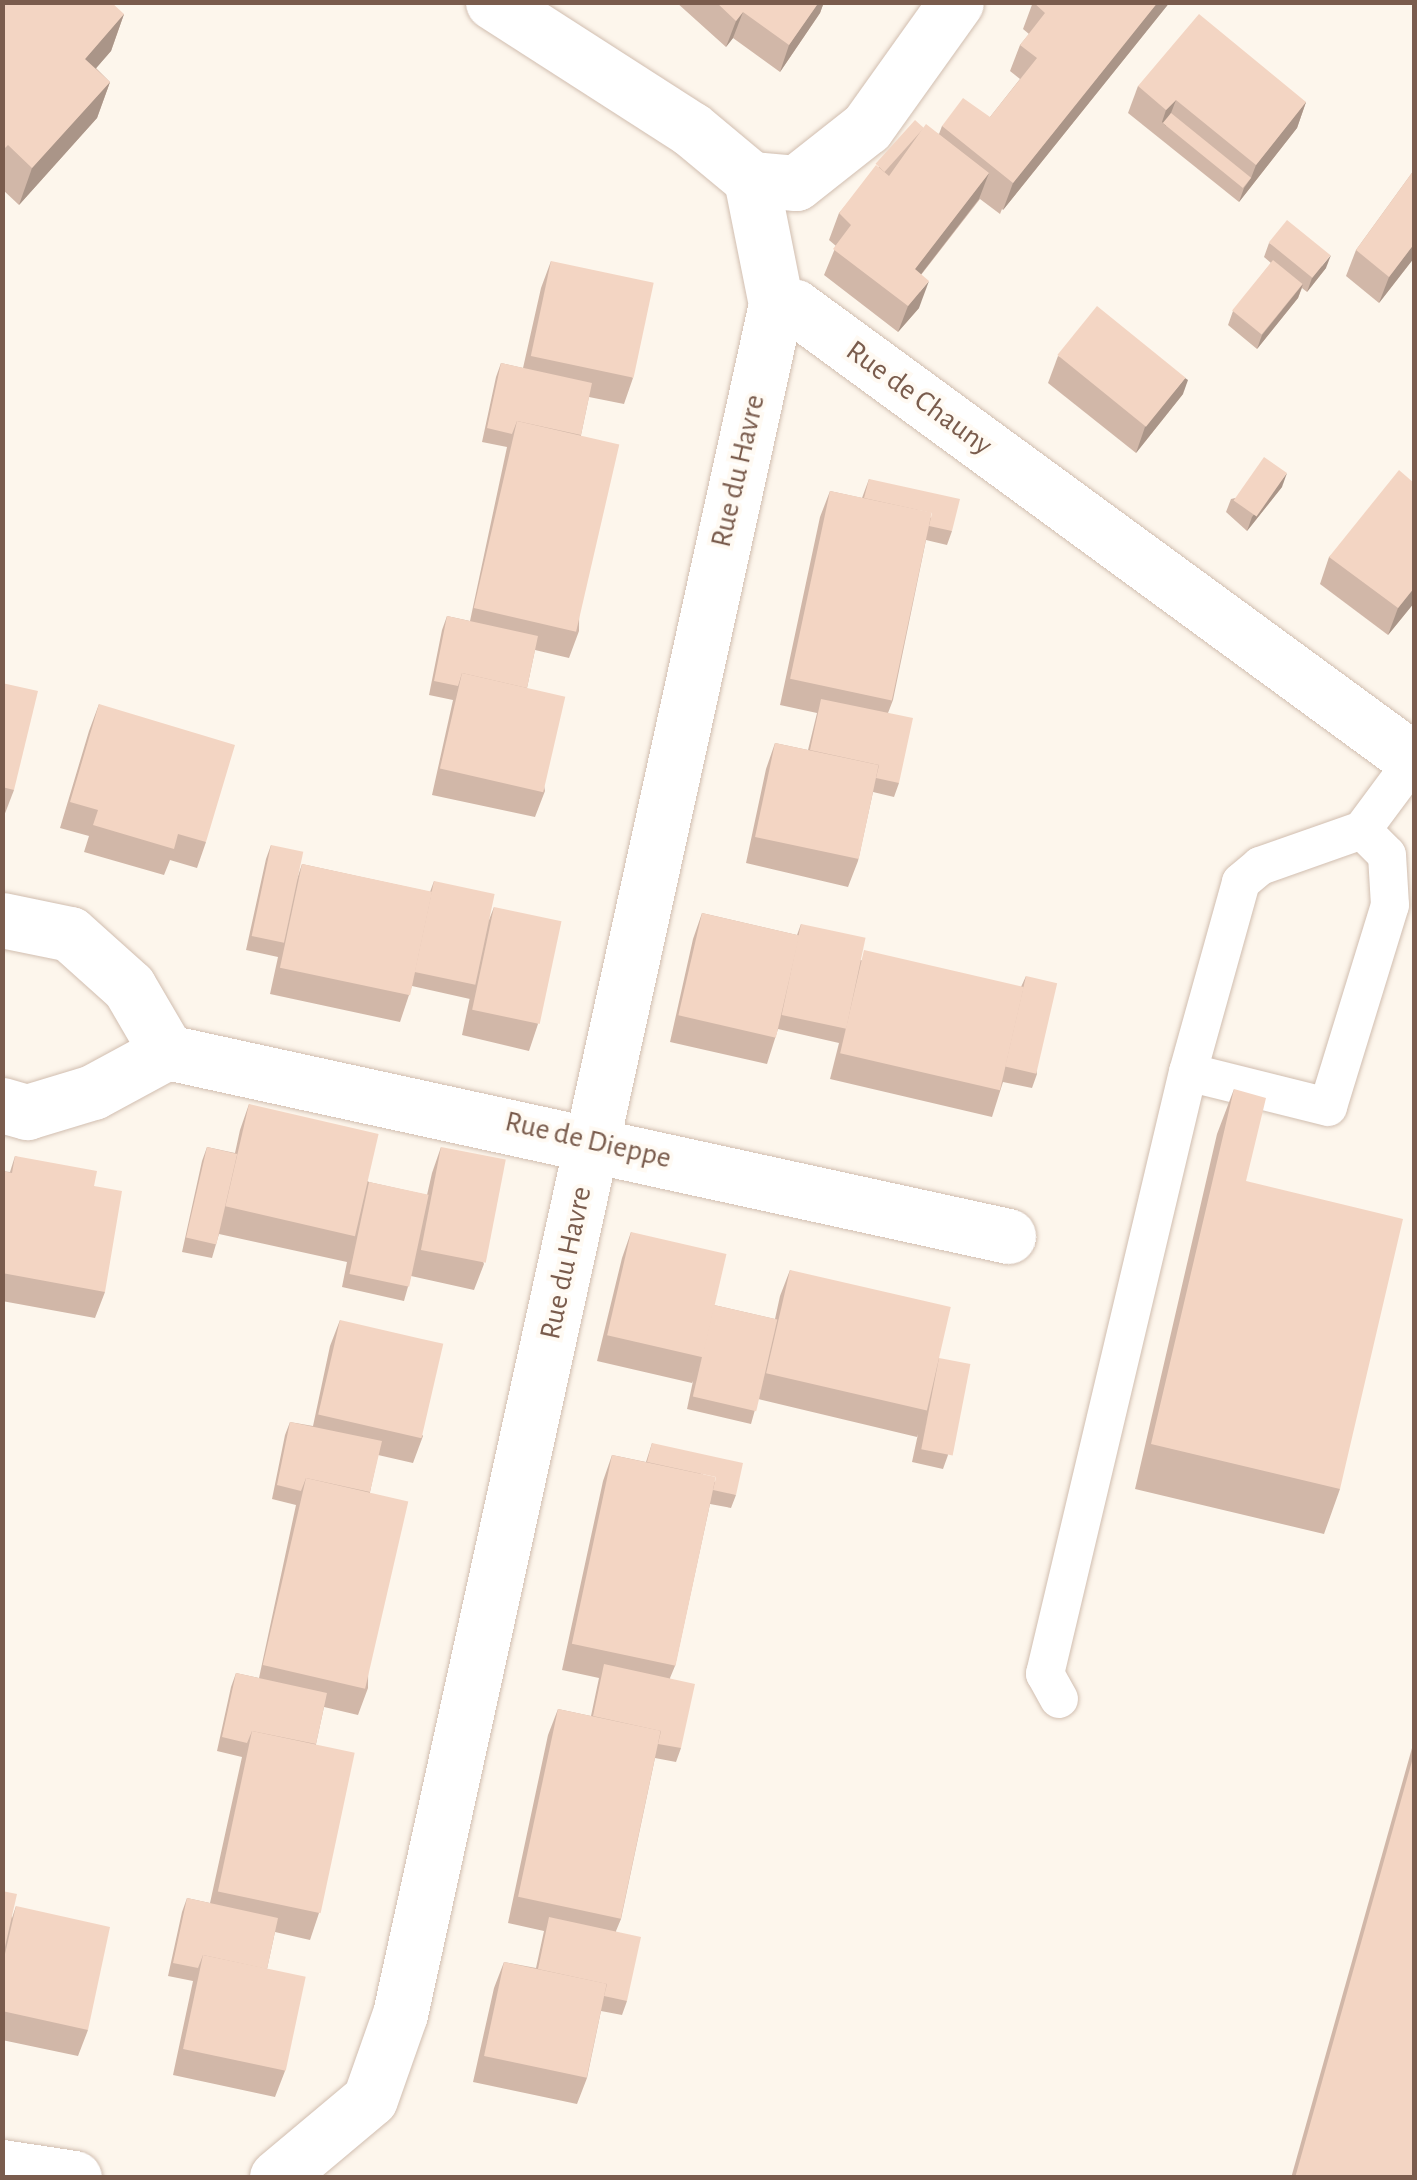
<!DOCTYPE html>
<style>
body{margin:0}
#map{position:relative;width:1417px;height:2180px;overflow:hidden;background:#fdf6ec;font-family:"Alegreya Sans",sans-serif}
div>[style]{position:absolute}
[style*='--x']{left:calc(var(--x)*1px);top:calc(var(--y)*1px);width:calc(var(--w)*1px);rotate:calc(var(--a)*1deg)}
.roads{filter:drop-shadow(0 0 2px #d1beb0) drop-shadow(0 0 2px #d1beb0)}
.service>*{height:38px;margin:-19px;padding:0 19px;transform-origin:19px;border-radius:19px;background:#fff}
.minor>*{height:55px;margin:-27.5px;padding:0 27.5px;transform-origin:27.5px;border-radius:27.5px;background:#fff}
.wall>*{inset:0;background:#d1b7a8}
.shaded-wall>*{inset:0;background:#aa9588}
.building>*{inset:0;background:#f3d5c3;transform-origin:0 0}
span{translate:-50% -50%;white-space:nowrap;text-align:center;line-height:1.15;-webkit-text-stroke:8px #fffaf3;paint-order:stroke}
.street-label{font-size:30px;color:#7a5c4d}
.frame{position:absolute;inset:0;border:5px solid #7a5c4d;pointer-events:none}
</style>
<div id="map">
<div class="roads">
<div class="service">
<i style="--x:1362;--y:830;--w:35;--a:45"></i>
<i style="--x:1387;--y:855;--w:50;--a:86.6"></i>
<i style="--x:1390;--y:905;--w:211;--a:107.1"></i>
<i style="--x:1328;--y:1107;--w:144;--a:-166"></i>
<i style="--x:1188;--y:1072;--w:197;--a:-74.4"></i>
<i style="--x:1241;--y:882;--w:25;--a:-40"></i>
<i style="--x:1260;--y:866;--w:108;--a:-19.4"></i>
<i style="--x:1362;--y:830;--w:87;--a:-53.4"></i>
<i style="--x:1059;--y:1699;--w:29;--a:-119"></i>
<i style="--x:1045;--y:1674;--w:619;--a:-76.64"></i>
</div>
<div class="minor">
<i style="--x:493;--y:2;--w:235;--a:32.7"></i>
<i style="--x:691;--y:129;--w:78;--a:39.8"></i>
<i style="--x:751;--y:179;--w:127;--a:78.7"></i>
<i style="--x:776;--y:304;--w:19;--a:9"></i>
<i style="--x:795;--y:307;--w:767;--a:36.2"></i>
<i style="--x:751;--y:179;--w:45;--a:5.1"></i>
<i style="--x:796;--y:183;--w:90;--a:-38.3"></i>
<i style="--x:867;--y:127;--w:153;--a:-54.5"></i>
<i style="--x:2;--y:920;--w:69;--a:11.6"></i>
<i style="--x:70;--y:934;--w:79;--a:41.9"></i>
<i style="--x:129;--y:987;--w:75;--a:59.7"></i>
<i style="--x:2;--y:1105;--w:26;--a:16"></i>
<i style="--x:27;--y:1112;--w:69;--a:-16.9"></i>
<i style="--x:93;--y:1092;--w:84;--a:-28.4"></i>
<i style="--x:167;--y:1052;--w:861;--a:12.34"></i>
<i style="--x:2;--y:2167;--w:73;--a:8.7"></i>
<i style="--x:277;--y:2177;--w:121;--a:-40"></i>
<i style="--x:370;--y:2099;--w:90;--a:-70.6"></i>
<i style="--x:400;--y:2014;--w:1751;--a:-77.6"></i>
</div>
</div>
<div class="wall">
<i style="clip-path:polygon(2px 2px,124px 14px,111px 51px,96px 68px,110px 82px,97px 118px,19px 205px,2px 189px)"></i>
<i style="clip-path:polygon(676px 2px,824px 2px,820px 13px,780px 72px,733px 38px,726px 47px)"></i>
<i style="clip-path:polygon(1033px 2px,1170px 2px,1003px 210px,1002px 209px,1000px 214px,980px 199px,921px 275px,919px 308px,898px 332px,824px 275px,836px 246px,829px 240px,839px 213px,879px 167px,924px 128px,939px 134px,942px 126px,990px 117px,1020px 79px,1010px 71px,1020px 45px,1029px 34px,1023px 29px)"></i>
<i style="clip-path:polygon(1138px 86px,1306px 102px,1297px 128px,1239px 202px,1128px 113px)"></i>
<i style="clip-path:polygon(1414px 170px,1414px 258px,1379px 303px,1346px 276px,1356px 250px)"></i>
<i style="clip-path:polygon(1269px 243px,1326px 268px,1307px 292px,1302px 288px,1298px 298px,1257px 349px,1228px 325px,1233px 311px,1271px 263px,1264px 257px)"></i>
<i style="clip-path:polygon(551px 261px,633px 378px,624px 404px,589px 397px,581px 435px,579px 631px,569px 658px,535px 650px,527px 688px,545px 791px,535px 817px,432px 795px,453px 700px,429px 695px,442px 630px,447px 616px,470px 621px,507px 447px,482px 442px,496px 377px,501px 363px,523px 368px,541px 288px)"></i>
<i style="clip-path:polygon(1058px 356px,1183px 394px,1136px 453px,1048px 383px)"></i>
<i style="clip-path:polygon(869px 479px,952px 531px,947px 545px,926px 540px,893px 700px,888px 713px,899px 783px,894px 797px,873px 792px,858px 861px,848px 887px,746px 863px,766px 769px,775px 743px,808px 750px,817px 713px,780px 705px,820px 517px,830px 491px,862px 498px)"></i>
<i style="clip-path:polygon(1414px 483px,1414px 603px,1388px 635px,1320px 584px,1329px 557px)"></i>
<i style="clip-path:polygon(1282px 487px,1247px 531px,1226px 512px,1231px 499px)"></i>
<i style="clip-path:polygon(2px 683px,14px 790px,4px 816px,2px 816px)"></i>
<i style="clip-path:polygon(99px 704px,206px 842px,197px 868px,170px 860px,164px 875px,84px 852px,89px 836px,60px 828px,89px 731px)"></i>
<i style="clip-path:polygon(271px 845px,297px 879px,302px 864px,430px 892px,434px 881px,489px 920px,494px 907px,538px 1024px,529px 1051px,462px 1035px,470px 997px,470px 999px,412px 986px,400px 1022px,270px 994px,278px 957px,246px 950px,266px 859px)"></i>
<i style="clip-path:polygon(702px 913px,797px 935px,801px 924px,860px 960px,1021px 987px,1026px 976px,1037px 1074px,1032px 1088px,1003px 1082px,992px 1117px,830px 1079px,839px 1043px,778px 1029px,767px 1064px,670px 1042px,693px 939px)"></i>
<i style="clip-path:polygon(1234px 1089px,1246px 1181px,1340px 1489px,1324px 1534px,1135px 1489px,1217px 1134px)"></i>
<i style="clip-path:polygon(249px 1104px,369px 1182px,427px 1195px,432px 1173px,441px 1147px,484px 1264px,474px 1290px,411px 1276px,404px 1301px,342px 1287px,347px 1262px,219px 1234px,212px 1258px,182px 1252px,202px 1161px,207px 1147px,235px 1153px,240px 1130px)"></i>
<i style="clip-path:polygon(15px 1156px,94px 1186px,105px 1292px,95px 1318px,2px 1301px,2px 1171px,10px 1172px)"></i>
<i style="clip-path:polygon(631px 1232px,714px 1305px,775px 1319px,780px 1296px,790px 1270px,939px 1358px,948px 1455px,943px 1469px,912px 1462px,918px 1434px,917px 1437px,758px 1399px,751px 1424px,687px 1409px,693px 1381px,692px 1383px,597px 1361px,622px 1258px)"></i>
<i style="clip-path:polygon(340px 1320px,423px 1436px,413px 1463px,378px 1455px,370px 1492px,368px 1688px,358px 1715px,324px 1707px,316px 1744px,319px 1913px,310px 1940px,275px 1932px,267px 1969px,285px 2071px,275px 2097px,173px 2075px,193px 1981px,168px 1976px,182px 1912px,187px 1898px,210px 1903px,242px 1757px,217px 1751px,231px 1687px,236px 1673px,259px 1678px,296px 1505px,272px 1499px,285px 1435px,290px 1422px,313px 1426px,330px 1346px)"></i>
<i style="clip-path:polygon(652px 1443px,736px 1495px,731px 1508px,710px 1504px,675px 1666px,670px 1678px,681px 1748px,676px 1762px,655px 1758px,621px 1919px,616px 1931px,627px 2001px,622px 2015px,601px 2011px,587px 2078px,577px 2104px,473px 2082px,494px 1988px,504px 1962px,536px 1968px,544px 1931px,508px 1923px,548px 1735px,558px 1709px,591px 1716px,599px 1678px,562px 1670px,603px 1481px,612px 1455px,646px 1462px)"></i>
<i style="clip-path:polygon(1414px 1741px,1414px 2178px,1291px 2178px)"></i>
<i style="clip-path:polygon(2px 1891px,12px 1918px,16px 1906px,88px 2030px,78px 2056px,2px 2040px)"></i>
</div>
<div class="shaded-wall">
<i style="clip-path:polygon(819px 2px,824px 2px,820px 13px,780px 72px,789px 45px)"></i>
<i style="clip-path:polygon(1158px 2px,1170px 2px,1003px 210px,1013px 183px)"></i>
<i style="clip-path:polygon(743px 12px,733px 38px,726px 47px,736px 21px)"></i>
<i style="clip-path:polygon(124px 14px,111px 51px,72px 96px,85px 59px)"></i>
<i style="clip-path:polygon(110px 82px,97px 118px,19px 205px,32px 168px)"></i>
<i style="clip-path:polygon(1176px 100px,1166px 126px,1162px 122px,1166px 110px)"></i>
<i style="clip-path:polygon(1306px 102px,1297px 128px,1239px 202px,1244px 188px,1251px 178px,1256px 165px)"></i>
<i style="clip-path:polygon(989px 173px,979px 199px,905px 295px,915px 269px)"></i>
<i style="clip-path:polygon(1414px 244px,1414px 258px,1379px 303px,1389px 277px)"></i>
<i style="clip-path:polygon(1331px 255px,1326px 268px,1307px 292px,1312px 278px)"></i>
<i style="clip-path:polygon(929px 281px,919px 308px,898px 332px,908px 306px)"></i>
<i style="clip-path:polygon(1303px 284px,1298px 298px,1257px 349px,1262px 335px)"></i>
<i style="clip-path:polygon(1185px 378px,1188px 380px,1183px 394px,1136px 453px,1145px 427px)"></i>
<i style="clip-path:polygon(1287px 473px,1282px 487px,1247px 531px,1252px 517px)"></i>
<i style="clip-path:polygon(1414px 588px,1414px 603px,1388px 635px,1398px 608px)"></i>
</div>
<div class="building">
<i style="clip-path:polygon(2px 2px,111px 2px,124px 14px,85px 59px,110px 82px,32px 168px,8px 145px,2px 151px)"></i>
<i style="clip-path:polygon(716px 2px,819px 2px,789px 45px,743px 12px,736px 21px)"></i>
<i style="clip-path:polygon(1033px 2px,1158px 2px,1013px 183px,942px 126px,963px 98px,990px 117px,1037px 58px,1020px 45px,1045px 13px)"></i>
<i style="clip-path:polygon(1199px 14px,1306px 102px,1256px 165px,1176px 100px,1166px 110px,1138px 86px)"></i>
<i style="left:1171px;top:113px;width:103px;height:13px;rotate:39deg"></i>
<i style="left:915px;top:120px;width:12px;height:59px;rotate:42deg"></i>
<i style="clip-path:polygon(926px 124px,989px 173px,915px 269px,929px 281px,908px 306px,833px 249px,851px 225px,839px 213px,876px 165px,889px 176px)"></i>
<i style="clip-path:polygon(1414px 170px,1414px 244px,1389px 277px,1356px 250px)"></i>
<i style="left:1287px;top:220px;width:56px;height:29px;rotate:39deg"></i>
<i style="left:1273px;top:260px;width:38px;height:65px;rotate:39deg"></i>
<i style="left:551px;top:261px;width:105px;height:97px;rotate:12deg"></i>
<i style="left:1097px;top:306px;width:114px;height:63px;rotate:39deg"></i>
<i style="clip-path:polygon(501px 363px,592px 383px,581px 435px,517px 421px,512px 434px,487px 428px)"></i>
<i style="left:517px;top:421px;width:105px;height:192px;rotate:13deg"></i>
<i style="left:1264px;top:457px;width:28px;height:53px;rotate:35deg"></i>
<i style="clip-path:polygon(1399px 470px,1414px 483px,1414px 588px,1398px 608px,1329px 557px)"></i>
<i style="clip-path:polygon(869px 479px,960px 499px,952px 531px,929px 526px,932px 513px,864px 498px)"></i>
<i style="left:830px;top:491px;width:104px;height:192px;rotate:12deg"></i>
<i style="clip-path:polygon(447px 616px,538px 636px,527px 688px,462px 673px,458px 686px,434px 681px)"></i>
<i style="left:462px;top:673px;width:106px;height:98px;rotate:13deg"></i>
<i style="clip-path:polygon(2px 683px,38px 691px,14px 790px,2px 787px)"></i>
<i style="clip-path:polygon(821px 699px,913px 718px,899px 783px,876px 778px,879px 765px,810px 750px)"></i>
<i style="clip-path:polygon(99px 704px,235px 745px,206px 842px,178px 834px,174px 849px,93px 825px,98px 810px,70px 802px)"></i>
<i style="left:775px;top:743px;width:106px;height:96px;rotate:12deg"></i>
<i style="left:271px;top:845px;width:33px;height:93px;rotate:12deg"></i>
<i style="left:302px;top:864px;width:133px;height:106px;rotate:12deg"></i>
<i style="left:434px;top:881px;width:62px;height:93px;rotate:12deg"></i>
<i style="left:494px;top:907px;width:69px;height:105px;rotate:12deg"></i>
<i style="left:702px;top:913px;width:100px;height:105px;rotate:13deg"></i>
<i style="left:801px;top:924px;width:66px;height:93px;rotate:12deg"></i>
<i style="left:864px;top:950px;width:164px;height:106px;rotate:13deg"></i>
<i style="left:1026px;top:976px;width:32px;height:93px;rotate:13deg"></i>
<i style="clip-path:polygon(1234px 1089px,1266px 1098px,1246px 1181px,1403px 1219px,1340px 1489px,1151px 1444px)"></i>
<i style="left:249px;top:1104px;width:133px;height:105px;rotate:13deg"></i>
<i style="left:207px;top:1147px;width:31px;height:93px;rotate:13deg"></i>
<i style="left:441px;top:1147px;width:66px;height:105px;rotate:11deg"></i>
<i style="clip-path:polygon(15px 1156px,97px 1171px,94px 1186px,122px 1191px,105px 1292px,2px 1273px,2px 1171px,12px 1173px)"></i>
<i style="left:369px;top:1182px;width:61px;height:94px;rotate:12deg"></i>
<i style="left:631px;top:1232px;width:98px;height:106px;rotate:13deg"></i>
<i style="left:790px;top:1270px;width:165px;height:106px;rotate:13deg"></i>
<i style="left:714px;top:1305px;width:65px;height:94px;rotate:13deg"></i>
<i style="left:340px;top:1320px;width:106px;height:97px;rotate:13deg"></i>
<i style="left:939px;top:1358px;width:32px;height:93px;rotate:11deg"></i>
<i style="clip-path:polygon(290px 1422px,382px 1441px,370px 1492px,306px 1478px,301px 1491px,277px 1485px)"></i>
<i style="clip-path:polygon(652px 1443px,743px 1463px,736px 1495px,713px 1490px,716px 1477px,647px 1462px)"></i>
<i style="left:612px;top:1455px;width:106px;height:193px;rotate:12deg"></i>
<i style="left:306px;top:1478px;width:105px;height:192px;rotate:13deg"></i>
<i style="clip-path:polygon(604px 1664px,695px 1684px,681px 1748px,658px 1744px,661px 1731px,593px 1716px)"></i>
<i style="clip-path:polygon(236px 1673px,327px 1693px,316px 1744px,252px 1731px,247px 1743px,222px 1737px)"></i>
<i style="left:558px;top:1709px;width:105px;height:192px;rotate:12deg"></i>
<i style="left:252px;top:1731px;width:105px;height:164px;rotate:12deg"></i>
<i style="clip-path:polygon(1414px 1754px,1414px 2178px,1295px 2178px)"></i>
<i style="clip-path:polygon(2px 1891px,17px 1894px,2px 1960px)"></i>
<i style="clip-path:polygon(187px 1898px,278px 1918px,267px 1969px,203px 1955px,198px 1968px,173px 1963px)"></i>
<i style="clip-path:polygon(16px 1906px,110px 1927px,88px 2030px,2px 2011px,2px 1967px)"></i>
<i style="clip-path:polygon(549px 1917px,641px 1937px,627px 2001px,604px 1996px,607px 1984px,538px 1969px)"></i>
<i style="left:203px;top:1955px;width:105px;height:96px;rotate:12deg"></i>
<i style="left:504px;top:1962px;width:105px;height:96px;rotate:12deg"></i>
</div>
<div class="street-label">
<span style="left:919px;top:398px;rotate:36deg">Rue de Chauny</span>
<span style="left:738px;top:471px;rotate:-77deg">Rue du Havre</span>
<span style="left:588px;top:1140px;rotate:13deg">Rue de Dieppe</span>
<span style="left:566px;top:1263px;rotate:-78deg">Rue du Havre</span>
</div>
<div class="frame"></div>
</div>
